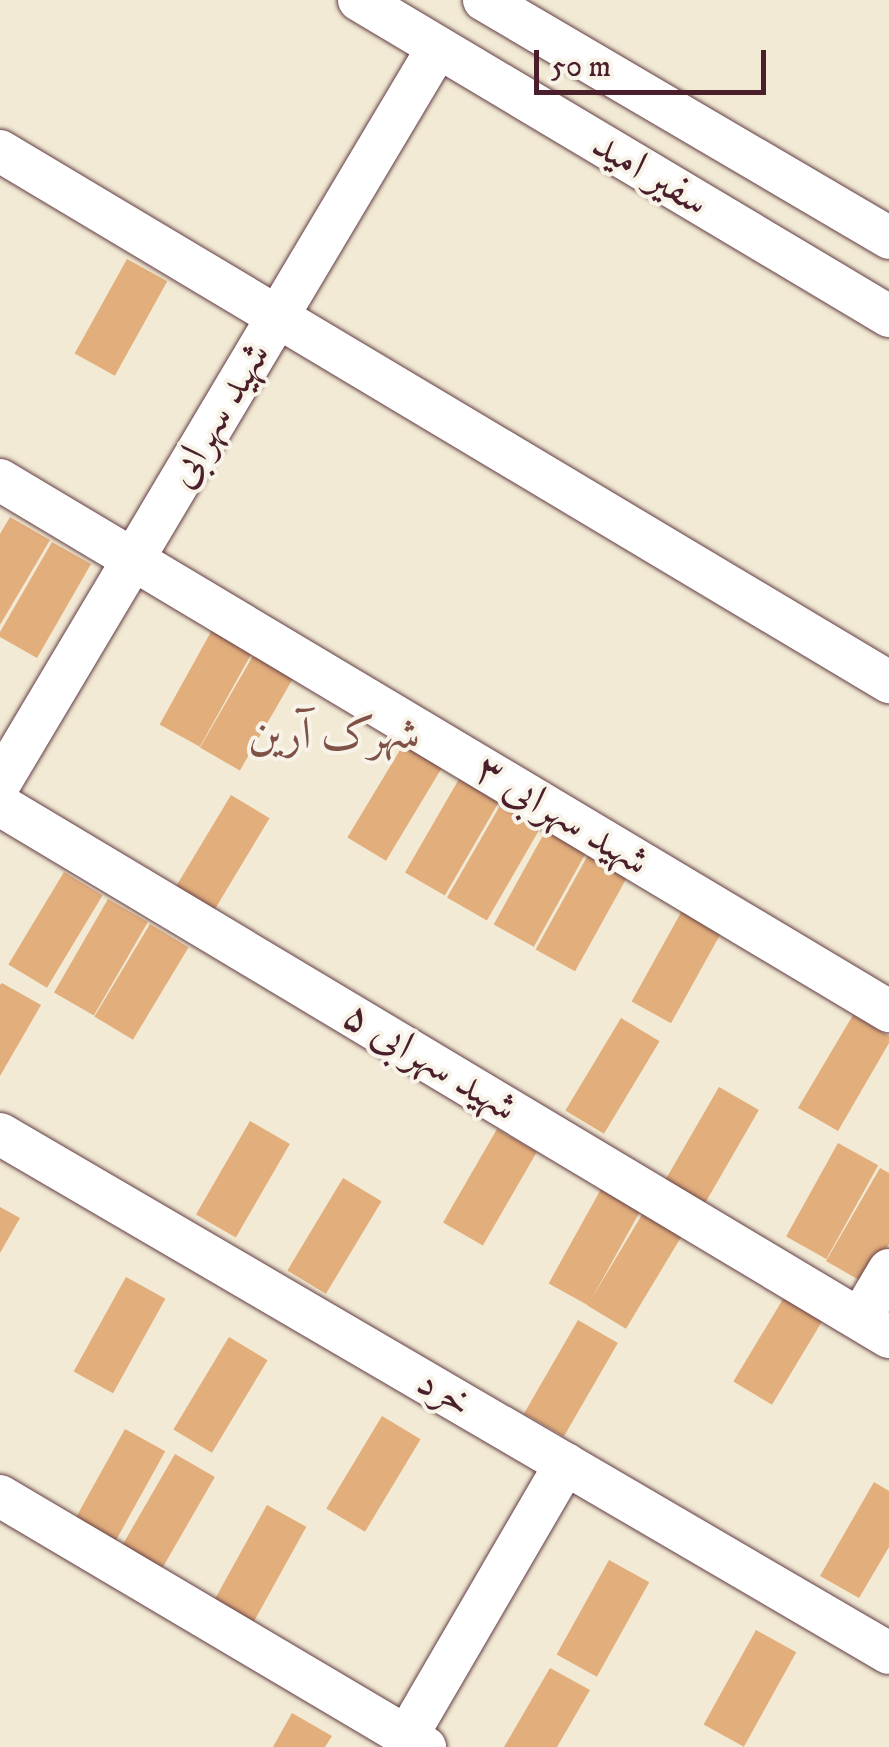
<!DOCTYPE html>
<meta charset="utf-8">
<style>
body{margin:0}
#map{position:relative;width:889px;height:1747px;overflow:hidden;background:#f2ead4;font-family:"IM FELL DW Pica",Amiri,serif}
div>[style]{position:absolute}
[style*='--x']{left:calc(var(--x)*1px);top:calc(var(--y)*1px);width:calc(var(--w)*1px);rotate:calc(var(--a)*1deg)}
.building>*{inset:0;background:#e2ae7c;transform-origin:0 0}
.roads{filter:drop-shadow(0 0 2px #633d44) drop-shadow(0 0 2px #633d44)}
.minor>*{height:42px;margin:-21px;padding:0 21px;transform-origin:21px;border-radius:21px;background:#fff}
span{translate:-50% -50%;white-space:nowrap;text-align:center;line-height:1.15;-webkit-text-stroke:8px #f7f3e8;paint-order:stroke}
.street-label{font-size:42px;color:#4a1f2b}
.neighbourhood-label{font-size:45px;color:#7f5147}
.scale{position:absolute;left:534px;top:50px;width:232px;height:45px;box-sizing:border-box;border:5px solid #4a1f2b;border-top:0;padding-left:12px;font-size:30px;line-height:35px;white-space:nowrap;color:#4a1f2b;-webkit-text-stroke:8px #f7f3e8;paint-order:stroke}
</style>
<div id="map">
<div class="building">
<i style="left:127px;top:259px;width:46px;height:108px;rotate:29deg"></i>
<i style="clip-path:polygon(10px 517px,50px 540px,0 625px,0 534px)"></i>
<i style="clip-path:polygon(52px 542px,91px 564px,37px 658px,0 637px,0 632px)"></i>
<i style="left:212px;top:630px;width:46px;height:108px;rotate:29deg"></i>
<i style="left:254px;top:654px;width:46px;height:108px;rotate:30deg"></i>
<i style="left:403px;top:745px;width:45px;height:108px;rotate:31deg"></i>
<i style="left:459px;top:779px;width:46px;height:108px;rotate:30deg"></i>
<i style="left:231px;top:795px;width:45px;height:108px;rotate:31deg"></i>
<i style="left:501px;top:804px;width:46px;height:108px;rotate:30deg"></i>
<i style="left:546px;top:830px;width:46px;height:108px;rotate:29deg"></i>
<i style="left:588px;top:855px;width:45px;height:108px;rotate:29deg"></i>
<i style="left:64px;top:872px;width:45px;height:108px;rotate:31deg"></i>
<i style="left:108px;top:899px;width:46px;height:108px;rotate:30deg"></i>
<i style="left:684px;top:907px;width:45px;height:108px;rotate:29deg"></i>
<i style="left:150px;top:924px;width:45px;height:108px;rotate:31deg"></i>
<i style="clip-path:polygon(2px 983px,41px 1005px,0 1076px,0 985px)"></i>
<i style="clip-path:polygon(853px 1015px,889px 1036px,889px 1043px,838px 1131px,798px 1108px)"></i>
<i style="left:621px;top:1018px;width:45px;height:108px;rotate:31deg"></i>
<i style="left:719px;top:1087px;width:46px;height:108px;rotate:30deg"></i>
<i style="left:250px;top:1121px;width:46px;height:108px;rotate:30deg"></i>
<i style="left:497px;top:1129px;width:46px;height:108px;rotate:30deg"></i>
<i style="left:838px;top:1143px;width:46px;height:107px;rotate:29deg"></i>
<i style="clip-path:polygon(880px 1168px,889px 1173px,889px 1244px,866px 1284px,826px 1261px)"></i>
<i style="left:343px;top:1178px;width:45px;height:108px;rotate:31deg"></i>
<i style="left:601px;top:1189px;width:45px;height:108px;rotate:29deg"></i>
<i style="clip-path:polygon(0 1207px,20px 1218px,0 1253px)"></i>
<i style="left:643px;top:1213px;width:45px;height:108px;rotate:31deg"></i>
<i style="left:126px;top:1277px;width:45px;height:108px;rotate:29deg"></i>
<i style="left:789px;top:1289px;width:45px;height:108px;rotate:31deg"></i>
<i style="left:578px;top:1320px;width:46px;height:108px;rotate:30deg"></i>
<i style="left:229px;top:1337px;width:45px;height:108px;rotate:31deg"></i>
<i style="left:382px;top:1416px;width:45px;height:108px;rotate:31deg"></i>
<i style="left:125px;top:1429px;width:46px;height:107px;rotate:29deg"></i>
<i style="left:175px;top:1454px;width:46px;height:107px;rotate:30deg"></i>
<i style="clip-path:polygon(874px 1482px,889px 1491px,889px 1547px,859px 1598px,820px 1576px)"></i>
<i style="left:267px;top:1505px;width:45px;height:108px;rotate:29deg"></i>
<i style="left:609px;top:1560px;width:46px;height:108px;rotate:29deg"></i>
<i style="left:756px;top:1630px;width:46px;height:108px;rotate:29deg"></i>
<i style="clip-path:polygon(550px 1668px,590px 1690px,557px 1747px,504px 1747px)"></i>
<i style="clip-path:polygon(292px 1713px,332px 1736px,325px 1747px,273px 1747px)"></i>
</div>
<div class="roads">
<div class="minor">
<i style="--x:359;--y:0;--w:617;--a:30.8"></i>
<i style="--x:484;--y:0;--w:470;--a:30.4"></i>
<i style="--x:0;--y:151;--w:1036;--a:30.85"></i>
<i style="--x:0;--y:480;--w:1036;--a:30.85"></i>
<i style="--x:0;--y:783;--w:856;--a:-59.24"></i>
<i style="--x:0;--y:805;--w:1036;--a:30.9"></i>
<i style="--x:0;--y:1134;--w:1029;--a:30.28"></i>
<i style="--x:860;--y:1319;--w:57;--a:-59.4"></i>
<i style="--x:0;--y:1496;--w:494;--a:30.6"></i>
<i style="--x:407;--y:1736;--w:315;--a:-59.8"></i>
</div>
</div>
<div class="street-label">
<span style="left:650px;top:174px;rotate:31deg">سفیر امید</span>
<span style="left:219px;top:415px;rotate:-59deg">شهید سهرابی</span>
<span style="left:562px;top:816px;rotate:31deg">شهید سهرابی ۳</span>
<span style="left:430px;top:1062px;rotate:31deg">شهید سهرابی ۵</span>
<span style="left:444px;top:1393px;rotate:30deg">خرد</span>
</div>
<div class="neighbourhood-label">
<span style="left:334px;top:736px">شهرک آرین</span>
</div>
<div class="scale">50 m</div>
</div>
